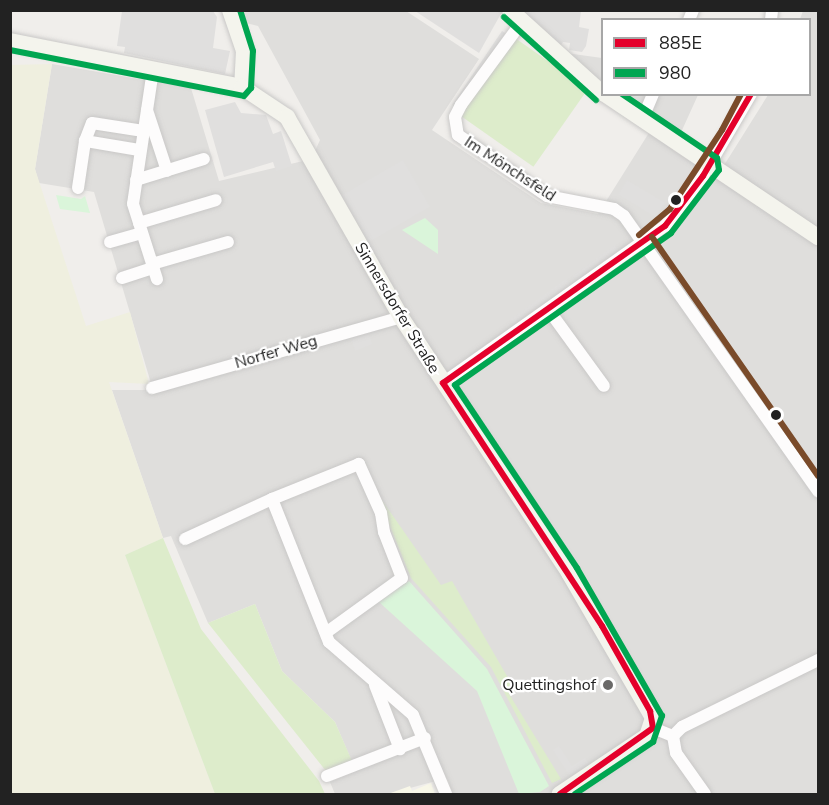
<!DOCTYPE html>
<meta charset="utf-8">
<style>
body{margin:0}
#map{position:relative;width:829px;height:805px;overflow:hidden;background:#f0eeeb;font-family:"Nunito Sans",sans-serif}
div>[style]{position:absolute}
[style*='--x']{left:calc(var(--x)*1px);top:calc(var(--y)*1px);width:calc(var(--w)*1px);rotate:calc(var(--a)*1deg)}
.residential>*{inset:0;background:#dfdedc}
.education>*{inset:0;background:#f8f7e8}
.farmland>*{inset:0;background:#efefdf}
.grass>*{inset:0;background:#ddeccb;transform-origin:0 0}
.park>*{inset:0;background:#daf5da}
.parking>*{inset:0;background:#e0dfde;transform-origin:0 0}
.roads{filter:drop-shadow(0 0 2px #c9c8c7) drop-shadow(0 0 2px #c9c8c7)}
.street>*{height:12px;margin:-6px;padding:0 6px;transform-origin:6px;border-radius:6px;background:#fdfcfc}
.secondary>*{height:16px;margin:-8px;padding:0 8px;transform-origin:8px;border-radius:8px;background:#f4f4ed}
.bus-1>*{height:6px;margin:-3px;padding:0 3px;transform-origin:3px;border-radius:3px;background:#e4002b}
.bus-2>*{height:6px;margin:-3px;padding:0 3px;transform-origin:3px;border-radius:3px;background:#00a651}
.bus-3>*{height:6px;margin:-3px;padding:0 3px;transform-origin:3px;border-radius:3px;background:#7a4b2a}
.dots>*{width:16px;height:16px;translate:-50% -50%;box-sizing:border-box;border:3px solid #fff;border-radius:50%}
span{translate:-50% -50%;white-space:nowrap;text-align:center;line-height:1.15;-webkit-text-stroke:4.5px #fff;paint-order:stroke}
.street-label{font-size:16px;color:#222}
.poi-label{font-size:16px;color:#222}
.right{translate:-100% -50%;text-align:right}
.frame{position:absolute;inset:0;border:12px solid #222;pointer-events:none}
.legend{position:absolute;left:601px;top:18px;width:210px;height:78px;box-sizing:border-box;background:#fff;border:2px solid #a7a7a7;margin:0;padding:8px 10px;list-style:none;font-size:18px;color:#222}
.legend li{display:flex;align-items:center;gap:12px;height:30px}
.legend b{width:30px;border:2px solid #a7a7a7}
</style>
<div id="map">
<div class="residential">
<i style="clip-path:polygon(239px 11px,406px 11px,479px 59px,432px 130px,541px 203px,598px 214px,657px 120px,620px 95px,698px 95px,673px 150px,716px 178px,768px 95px,810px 94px,810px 20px,800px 19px,803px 11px,818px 11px,818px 794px,453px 794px,447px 778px,388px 794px,335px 794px,330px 782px,356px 771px,335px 722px,282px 671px,255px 604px,208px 623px,171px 536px,163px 538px,112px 390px,153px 390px,94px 192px,39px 183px,35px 169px,52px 64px,191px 88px,219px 181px,303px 161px,315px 151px,320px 140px,258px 26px,246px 23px)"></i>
<i style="clip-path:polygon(566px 53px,602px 58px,602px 82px,601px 81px)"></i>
</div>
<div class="education">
<i style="clip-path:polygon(431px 783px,435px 794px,388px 794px,410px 786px,412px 791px)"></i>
</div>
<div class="farmland">
<i style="clip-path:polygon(52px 64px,35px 169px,86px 326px,130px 312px,149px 384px,109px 382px,163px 538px,125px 555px,215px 794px,11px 794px,10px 65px)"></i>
</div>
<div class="grass">
<i style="left:515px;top:38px;width:89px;height:95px;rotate:35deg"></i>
<i style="clip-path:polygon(375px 490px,441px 585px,452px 581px,515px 690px,509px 694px,561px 779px,552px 783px,491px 667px,411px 578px)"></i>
<i style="clip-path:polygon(163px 538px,201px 629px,319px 781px,325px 794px,215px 794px,125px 555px)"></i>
<i style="clip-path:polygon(255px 604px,282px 671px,335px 722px,352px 761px,326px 771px,208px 623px)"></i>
</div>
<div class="park">
<i style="clip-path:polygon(56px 195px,81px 199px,85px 196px,90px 213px,60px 209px)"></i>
<i style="clip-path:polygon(425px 218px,438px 230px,438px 254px,402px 230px)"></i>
<i style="clip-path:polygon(409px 581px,487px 669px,549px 786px,540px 792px,519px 794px,477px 691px,379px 602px)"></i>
</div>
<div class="parking">
<i style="clip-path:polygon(503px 10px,479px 53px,415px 11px)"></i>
<i style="clip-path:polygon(122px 11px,213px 11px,217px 17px,213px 48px,230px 51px,225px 74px,124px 53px,125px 47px,117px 46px)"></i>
<i style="clip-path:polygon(523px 11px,581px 11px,579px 27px,589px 29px,586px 46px,582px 52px,569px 50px,570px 43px,563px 42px,560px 47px)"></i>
<i style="left:502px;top:31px;width:4px;height:89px;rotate:34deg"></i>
<i style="clip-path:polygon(235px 102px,241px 113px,266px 115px,273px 134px,281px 131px,292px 166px,276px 171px,273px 162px,224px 177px,205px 110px)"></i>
<i style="left:403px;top:160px;width:54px;height:73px;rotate:60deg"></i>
<i style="left:627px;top:180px;width:44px;height:17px;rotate:31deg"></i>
<i style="left:615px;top:245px;width:9px;height:52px;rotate:54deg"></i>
<i style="left:566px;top:279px;width:9px;height:69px;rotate:54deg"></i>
<i style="clip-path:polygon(368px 331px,372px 344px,355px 351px,351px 337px)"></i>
<i style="clip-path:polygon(559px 746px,572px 766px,585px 758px,589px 764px,570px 776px,553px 750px)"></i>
</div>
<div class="roads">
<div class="street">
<i style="--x:689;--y:20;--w:11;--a:-68"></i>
<i style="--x:771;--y:20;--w:10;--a:-84"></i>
<i style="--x:521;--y:23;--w:102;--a:126.2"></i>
<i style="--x:461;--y:105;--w:13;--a:117"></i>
<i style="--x:455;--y:117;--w:18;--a:81"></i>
<i style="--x:458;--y:135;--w:108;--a:34.4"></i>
<i style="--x:547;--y:196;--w:68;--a:11"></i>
<i style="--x:614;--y:209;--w:12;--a:35"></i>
<i style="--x:624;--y:216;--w:337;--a:54.8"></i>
<i style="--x:153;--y:70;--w:135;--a:98.5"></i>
<i style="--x:133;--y:204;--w:79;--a:72.3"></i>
<i style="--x:147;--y:110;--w:64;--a:71.8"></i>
<i style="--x:642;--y:120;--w:28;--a:-67"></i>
<i style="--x:139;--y:150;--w:55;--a:-170.5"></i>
<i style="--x:85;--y:141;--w:19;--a:-69"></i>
<i style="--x:92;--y:123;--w:52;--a:8.9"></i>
<i style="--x:136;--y:180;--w:71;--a:-17.2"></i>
<i style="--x:78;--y:188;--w:48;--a:-81.5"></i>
<i style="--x:139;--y:223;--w:80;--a:-16.6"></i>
<i style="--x:110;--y:242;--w:33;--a:-16"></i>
<i style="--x:152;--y:264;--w:79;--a:-16.1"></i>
<i style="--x:122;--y:278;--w:33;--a:-18"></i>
<i style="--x:548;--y:309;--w:95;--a:54"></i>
<i style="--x:443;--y:383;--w:272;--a:-35.3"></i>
<i style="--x:665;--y:226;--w:63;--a:-52.8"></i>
<i style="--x:703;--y:176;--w:95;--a:-59.7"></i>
<i style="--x:152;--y:388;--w:259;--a:-15.9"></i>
<i style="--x:185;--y:539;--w:96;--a:-24.7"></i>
<i style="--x:327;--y:632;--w:92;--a:-35.8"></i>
<i style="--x:402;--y:578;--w:49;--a:-111.4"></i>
<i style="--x:384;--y:532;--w:19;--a:-99"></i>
<i style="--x:381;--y:513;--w:54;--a:-114.2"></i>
<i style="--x:359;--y:464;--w:94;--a:158.1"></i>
<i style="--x:272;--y:499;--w:154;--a:68.3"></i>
<i style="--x:329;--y:642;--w:111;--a:41"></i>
<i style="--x:413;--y:715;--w:86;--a:67.3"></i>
<i style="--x:375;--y:685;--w:69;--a:68.7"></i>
<i style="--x:653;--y:728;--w:22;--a:22"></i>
<i style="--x:673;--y:736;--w:17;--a:80"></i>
<i style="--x:676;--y:753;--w:50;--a:54.7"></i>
<i style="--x:673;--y:736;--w:13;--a:-45"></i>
<i style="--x:682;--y:727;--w:152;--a:-26.2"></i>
<i style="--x:327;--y:776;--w:105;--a:-21.2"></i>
</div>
<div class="secondary">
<i style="--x:230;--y:10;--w:43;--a:71.1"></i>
<i style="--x:244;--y:51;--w:36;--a:93"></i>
<i style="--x:510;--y:10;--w:124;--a:42.1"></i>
<i style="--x:10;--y:41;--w:237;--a:11.2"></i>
<i style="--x:242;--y:87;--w:54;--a:33.7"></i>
<i style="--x:287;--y:117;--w:230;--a:60.3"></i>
<i style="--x:401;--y:317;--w:306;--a:56.7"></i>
<i style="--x:569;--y:573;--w:168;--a:59.9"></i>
<i style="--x:653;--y:718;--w:19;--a:108"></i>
<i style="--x:647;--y:736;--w:105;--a:146.3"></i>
<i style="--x:605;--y:94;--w:257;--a:33.9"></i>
</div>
</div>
<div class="bus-1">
<i style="--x:443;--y:383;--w:272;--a:-35.3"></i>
<i style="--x:665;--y:226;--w:63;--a:-52.8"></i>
<i style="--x:703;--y:176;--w:95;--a:-59.7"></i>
<i style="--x:443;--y:383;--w:290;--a:56.8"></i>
<i style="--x:602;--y:626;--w:98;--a:60.5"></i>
<i style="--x:650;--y:711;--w:17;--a:80"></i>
<i style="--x:560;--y:794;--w:114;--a:-35.4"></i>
</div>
<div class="bus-2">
<i style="--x:504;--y:17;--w:124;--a:42.1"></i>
<i style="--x:10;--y:50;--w:238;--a:11.1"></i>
<i style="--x:244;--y:96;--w:11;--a:-49"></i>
<i style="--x:251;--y:88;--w:37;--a:-87"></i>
<i style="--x:253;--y:51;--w:43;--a:-107.6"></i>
<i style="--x:575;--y:794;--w:94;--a:-33.7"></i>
<i style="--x:653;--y:742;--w:28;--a:-71"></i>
<i style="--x:662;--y:716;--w:171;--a:-119.9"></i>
<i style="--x:577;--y:568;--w:220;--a:-123.7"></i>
<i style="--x:455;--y:385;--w:264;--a:-35.1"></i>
<i style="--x:671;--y:233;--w:79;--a:-52.7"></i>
<i style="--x:719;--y:170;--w:12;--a:-99"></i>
<i style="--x:717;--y:158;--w:115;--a:-146"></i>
</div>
<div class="bus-3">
<i style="--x:639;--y:235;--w:40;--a:-40"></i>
<i style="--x:670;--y:209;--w:95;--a:-56.6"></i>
<i style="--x:722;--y:130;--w:41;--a:-62.2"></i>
<i style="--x:652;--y:237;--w:291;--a:55.2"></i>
</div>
<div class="dots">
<i style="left:676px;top:200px;background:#222"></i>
<i style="left:776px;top:415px;background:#222"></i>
<i style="left:608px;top:685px;background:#6a6968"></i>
</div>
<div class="street-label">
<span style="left:510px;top:169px;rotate:33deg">Im Mönchsfeld</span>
<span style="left:397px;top:308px;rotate:59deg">Sinnersdorfer Straße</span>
<span style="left:276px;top:352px;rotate:-16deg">Norfer Weg</span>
</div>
<div class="poi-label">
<span class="right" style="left:596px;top:685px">Quettingshof</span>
</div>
<div class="frame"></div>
<ul class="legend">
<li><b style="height:8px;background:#e4002b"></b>885E</li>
<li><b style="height:8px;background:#00a651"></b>980</li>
</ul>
</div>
